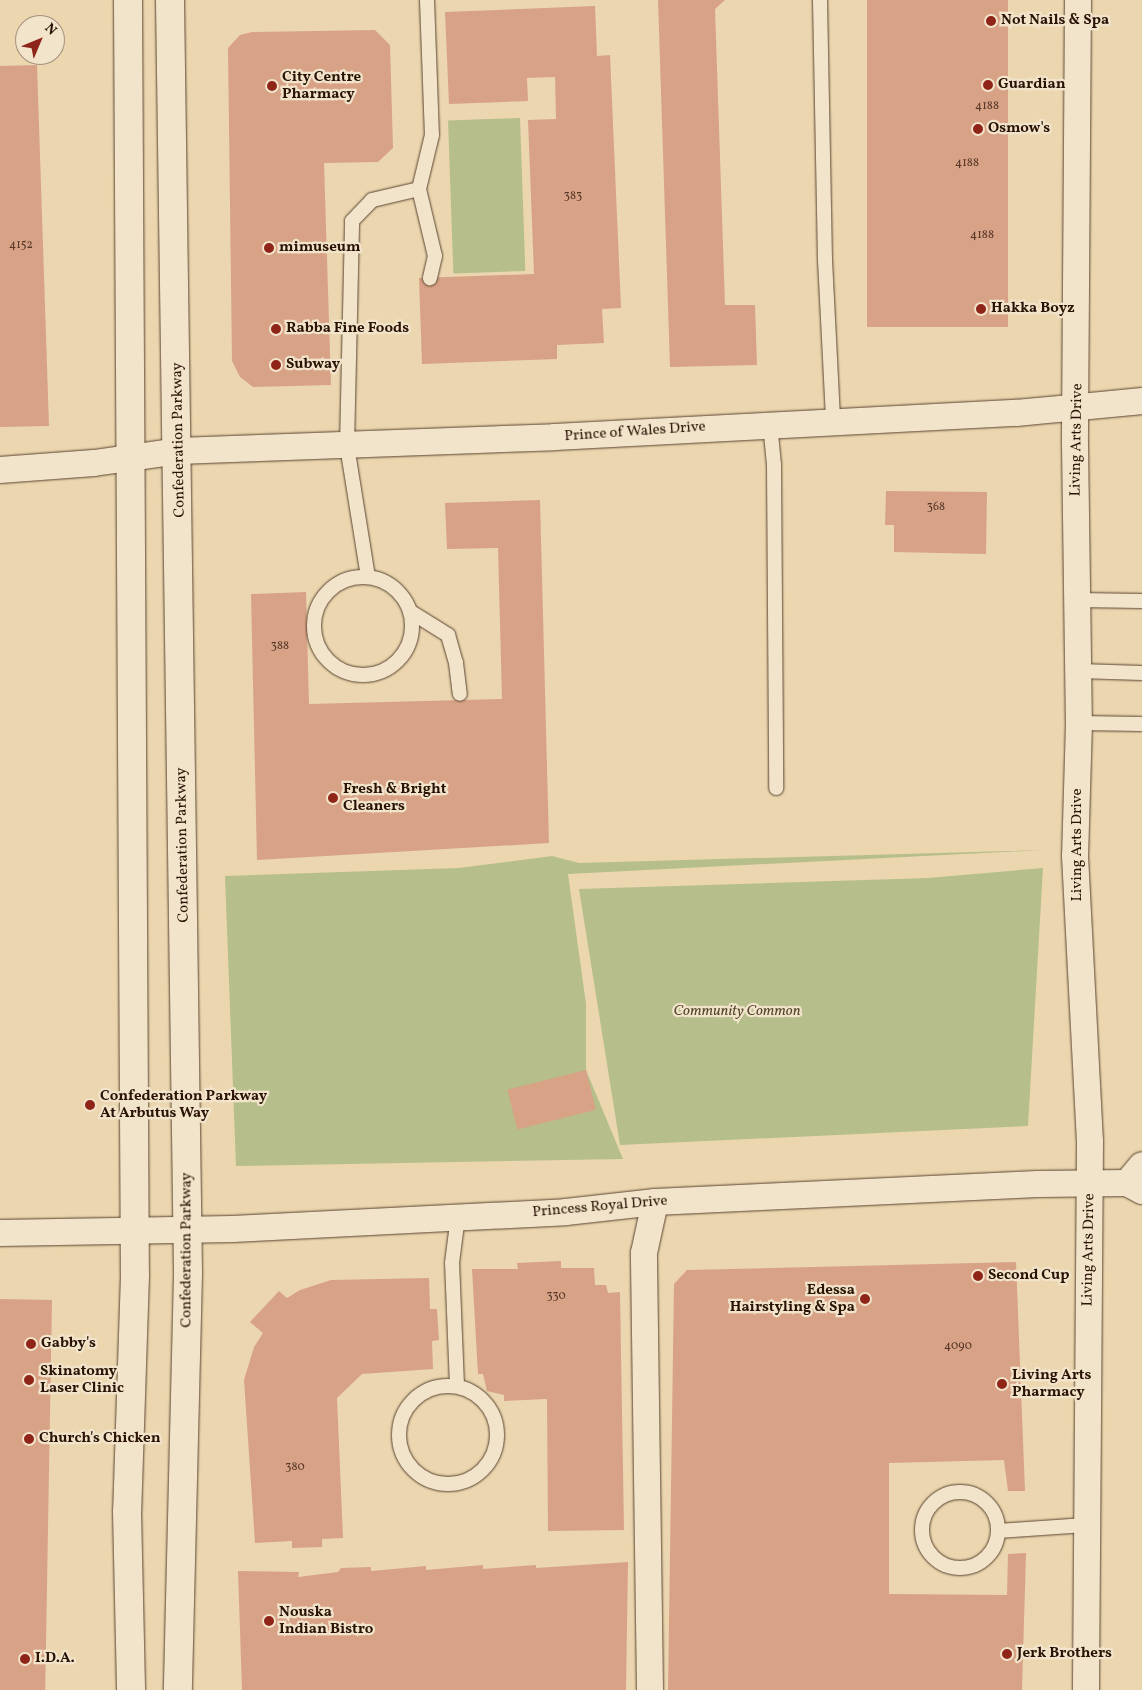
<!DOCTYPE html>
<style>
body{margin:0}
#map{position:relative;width:1142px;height:1690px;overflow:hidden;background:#ebd6af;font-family:Vollkorn,serif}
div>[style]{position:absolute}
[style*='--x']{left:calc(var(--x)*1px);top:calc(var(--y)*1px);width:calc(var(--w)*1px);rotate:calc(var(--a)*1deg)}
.green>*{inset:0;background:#b6be8c;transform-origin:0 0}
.building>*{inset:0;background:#d8a287;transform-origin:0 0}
.roads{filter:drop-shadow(0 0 1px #5a4430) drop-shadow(0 0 1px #5a4430)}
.lane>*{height:14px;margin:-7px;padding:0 7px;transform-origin:7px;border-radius:7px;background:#f2e4cb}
.lane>.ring{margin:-7px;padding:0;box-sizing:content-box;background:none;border:14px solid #f2e4cb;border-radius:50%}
.street>*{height:26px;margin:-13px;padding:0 13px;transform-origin:13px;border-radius:13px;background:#f2e4cb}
.secondary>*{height:28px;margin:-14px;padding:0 14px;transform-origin:14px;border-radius:14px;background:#f2e4cb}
.dots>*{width:14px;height:14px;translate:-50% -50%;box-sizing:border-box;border:2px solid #f2e4cb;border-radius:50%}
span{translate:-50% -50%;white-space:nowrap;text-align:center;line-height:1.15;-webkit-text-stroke:4.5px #f2e4cb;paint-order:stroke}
.number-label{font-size:12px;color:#563726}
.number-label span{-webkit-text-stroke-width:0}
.poi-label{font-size:15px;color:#2a1305;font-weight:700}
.left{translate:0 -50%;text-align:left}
.right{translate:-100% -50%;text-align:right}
.street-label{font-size:15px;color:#2a1305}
.park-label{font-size:15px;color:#54462e;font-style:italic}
.north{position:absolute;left:15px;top:15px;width:50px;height:50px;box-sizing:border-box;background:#f2e4cb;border:1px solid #a2907c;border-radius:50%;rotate:45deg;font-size:14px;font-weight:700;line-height:20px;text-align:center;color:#2a1305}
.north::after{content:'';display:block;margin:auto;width:18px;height:22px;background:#8f2418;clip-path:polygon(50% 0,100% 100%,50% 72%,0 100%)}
</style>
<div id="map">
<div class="green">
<i style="left:520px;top:118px;width:153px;height:72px;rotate:88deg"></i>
<i style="clip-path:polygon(1044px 850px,568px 874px,586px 1004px,586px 1070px,623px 1159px,236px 1166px,225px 876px,459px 868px,552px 856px,579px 863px)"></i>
<i style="clip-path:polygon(1043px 868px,1028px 1126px,620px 1145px,579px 889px,928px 878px)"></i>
</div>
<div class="building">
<i style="clip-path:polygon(658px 0,725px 0,715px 9px,725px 305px,755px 305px,757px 365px,670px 367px)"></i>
<i style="left:867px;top:0;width:141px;height:327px"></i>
<i style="clip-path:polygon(595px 6px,597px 56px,610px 55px,621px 308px,602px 309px,604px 343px,557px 345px,557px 359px,422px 364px,419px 278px,534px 274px,528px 120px,556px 119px,555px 77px,527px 78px,528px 101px,449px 104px,445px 12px)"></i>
<i style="clip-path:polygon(375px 30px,390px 45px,393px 148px,378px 162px,324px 163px,331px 385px,253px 387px,240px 377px,232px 361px,228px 48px,240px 35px,252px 32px)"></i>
<i style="clip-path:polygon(37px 65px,49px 426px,0 427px,0 66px)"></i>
<i style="clip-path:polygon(886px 491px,987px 492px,986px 554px,894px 552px,894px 525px,885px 525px)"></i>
<i style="clip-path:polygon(540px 500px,549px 843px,257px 860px,251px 594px,306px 592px,309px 704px,502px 699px,498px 548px,447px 549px,445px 503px)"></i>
<i style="left:586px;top:1070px;width:41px;height:81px;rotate:76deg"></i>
<i style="clip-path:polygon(561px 1261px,561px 1268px,594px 1268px,595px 1285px,606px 1285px,608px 1293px,620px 1292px,624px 1530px,548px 1531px,547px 1399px,504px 1401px,504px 1395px,487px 1391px,483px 1374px,478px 1374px,472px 1269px,518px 1269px,517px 1263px)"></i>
<i style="clip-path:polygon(1016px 1262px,1025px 1491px,1008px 1491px,1004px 1460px,889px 1463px,889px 1594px,1007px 1595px,1008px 1554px,1026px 1553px,1022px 1690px,668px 1690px,674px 1284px,687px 1270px)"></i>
<i style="clip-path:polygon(429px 1278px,430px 1309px,437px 1309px,439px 1340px,432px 1341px,433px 1369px,362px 1374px,337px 1398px,343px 1538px,322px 1539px,322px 1547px,292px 1548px,292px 1541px,255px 1543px,244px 1380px,254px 1347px,263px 1333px,250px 1322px,279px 1291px,287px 1298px,300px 1290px,331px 1280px)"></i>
<i style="left:0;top:1299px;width:52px;height:391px;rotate:1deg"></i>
<i style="clip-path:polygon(628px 1562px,626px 1690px,242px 1690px,238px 1571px,299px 1572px,298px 1577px,338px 1572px,341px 1568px,371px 1567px,371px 1571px,426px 1566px,426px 1570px,483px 1565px,483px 1569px,536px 1565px,536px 1568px)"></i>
</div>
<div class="roads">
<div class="lane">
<i style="--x:427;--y:0;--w:135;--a:87.9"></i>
<i style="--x:432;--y:135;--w:56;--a:103.5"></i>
<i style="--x:419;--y:189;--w:69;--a:76.6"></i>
<i style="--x:435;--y:256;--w:23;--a:103"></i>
<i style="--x:820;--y:0;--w:260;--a:88.9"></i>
<i style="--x:825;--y:260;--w:160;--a:87.1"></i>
<i style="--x:770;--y:424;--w:41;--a:84.4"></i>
<i style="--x:774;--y:465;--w:323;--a:89.6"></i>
<i style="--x:368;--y:577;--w:133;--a:-99.1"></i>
<i style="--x:347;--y:446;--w:225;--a:-88.7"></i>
<i style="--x:352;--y:221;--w:29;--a:-46"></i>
<i style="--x:372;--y:200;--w:48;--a:-13.2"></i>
<i class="ring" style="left:314px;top:577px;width:84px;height:84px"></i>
<i style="--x:1078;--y:600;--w:64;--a:0.9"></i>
<i style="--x:411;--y:612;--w:44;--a:31.9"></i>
<i style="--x:448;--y:635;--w:29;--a:74"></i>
<i style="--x:456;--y:663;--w:31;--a:83"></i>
<i style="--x:1079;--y:671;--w:63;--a:1.8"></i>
<i style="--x:1079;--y:723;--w:63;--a:0.9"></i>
<i style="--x:457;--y:1386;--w:123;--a:-92.3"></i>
<i style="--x:452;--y:1263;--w:47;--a:-82.7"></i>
<i class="ring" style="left:399px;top:1386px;width:84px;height:84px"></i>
<i class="ring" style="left:922px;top:1492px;width:62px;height:62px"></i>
<i style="--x:998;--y:1531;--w:88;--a:-3.9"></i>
</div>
<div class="street">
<i style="--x:1078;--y:0;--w:444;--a:90.4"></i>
<i style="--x:1075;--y:444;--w:279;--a:89.2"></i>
<i style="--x:1079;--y:723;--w:133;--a:91.7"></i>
<i style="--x:1075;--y:856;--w:285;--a:87"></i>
<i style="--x:1090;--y:1141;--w:549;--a:90.42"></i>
<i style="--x:0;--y:470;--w:94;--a:-4.3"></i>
<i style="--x:94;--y:463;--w:85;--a:-8.1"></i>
<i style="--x:178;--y:451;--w:377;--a:-2.1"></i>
<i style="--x:555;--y:437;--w:462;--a:-3"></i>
<i style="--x:1016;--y:413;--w:127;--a:-5.4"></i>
<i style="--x:1127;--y:1183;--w:23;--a:-50"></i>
<i style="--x:0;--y:1233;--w:233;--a:-1"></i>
<i style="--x:233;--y:1229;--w:333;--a:-2.9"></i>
<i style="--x:566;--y:1212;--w:90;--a:-6.4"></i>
<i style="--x:655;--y:1202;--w:383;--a:-2.7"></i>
<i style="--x:1038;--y:1184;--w:89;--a:-0.6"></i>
<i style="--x:1127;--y:1183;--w:17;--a:28"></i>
<i style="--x:650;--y:1690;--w:437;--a:-90.8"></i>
<i style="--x:644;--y:1253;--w:52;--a:-77.8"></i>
</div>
<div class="secondary">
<i style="--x:128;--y:0;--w:1275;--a:89.69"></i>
<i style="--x:135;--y:1275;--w:236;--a:91.9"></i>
<i style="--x:127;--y:1511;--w:179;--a:88.7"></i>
<i style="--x:170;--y:0;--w:1274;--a:89.19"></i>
<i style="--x:188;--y:1274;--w:416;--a:91.4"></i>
</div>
</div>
<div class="dots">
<i style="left:991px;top:21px;background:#8f2418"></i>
<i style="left:988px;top:85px;background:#8f2418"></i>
<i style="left:272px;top:86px;background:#8f2418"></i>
<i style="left:978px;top:129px;background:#8f2418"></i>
<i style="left:269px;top:248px;background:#8f2418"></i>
<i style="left:981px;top:309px;background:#8f2418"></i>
<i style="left:276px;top:329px;background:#8f2418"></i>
<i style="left:276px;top:365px;background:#8f2418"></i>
<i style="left:333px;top:798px;background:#8f2418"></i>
<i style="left:90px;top:1105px;background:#8f2418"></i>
<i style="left:978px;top:1276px;background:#8f2418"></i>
<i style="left:865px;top:1299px;background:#8f2418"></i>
<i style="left:31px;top:1344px;background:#8f2418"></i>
<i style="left:29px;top:1380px;background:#8f2418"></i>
<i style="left:1002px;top:1384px;background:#8f2418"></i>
<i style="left:29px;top:1439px;background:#8f2418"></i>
<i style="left:269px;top:1621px;background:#8f2418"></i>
<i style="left:1007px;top:1654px;background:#8f2418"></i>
<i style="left:25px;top:1659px;background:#8f2418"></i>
</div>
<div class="number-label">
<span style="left:987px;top:107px">4188</span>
<span style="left:967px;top:164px">4188</span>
<span style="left:573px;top:197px">383</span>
<span style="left:982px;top:236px">4188</span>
<span style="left:21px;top:246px">4152</span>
<span style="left:936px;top:508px">368</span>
<span style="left:280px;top:647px">388</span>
<span style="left:556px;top:1297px">330</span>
<span style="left:958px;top:1347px">4090</span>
<span style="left:295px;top:1468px">380</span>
</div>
<div class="poi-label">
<span class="left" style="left:1001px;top:21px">Not Nails &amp; Spa</span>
<span class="left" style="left:282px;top:86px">City Centre<br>Pharmacy</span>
<span class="left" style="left:998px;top:85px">Guardian</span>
<span class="left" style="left:988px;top:129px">Osmow's</span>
<span class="left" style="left:279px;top:248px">mimuseum</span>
<span class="left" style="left:991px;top:309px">Hakka Boyz</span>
<span class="left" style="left:286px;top:329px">Rabba Fine Foods</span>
<span class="left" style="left:286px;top:365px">Subway</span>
<span class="left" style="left:343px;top:798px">Fresh &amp; Bright<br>Cleaners</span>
<span class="left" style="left:100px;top:1105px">Confederation Parkway<br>At Arbutus Way</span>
<span class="left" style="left:988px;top:1276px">Second Cup</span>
<span class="right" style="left:855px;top:1299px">Edessa<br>Hairstyling &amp; Spa</span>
<span class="left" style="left:41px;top:1344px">Gabby's</span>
<span class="left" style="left:40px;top:1380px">Skinatomy<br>Laser Clinic</span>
<span class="left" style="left:1012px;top:1384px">Living Arts<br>Pharmacy</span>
<span class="left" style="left:39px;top:1439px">Church's Chicken</span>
<span class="left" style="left:279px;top:1621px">Nouska<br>Indian Bistro</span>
<span class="left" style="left:1017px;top:1654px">Jerk Brothers</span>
<span class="left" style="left:35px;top:1659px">I.D.A.</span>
</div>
<div class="street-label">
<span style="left:635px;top:432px;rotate:-4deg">Prince of Wales Drive</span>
<span style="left:179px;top:440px;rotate:-91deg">Confederation Parkway</span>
<span style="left:1077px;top:440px;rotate:-89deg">Living Arts Drive</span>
<span style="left:183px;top:845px;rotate:-91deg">Confederation Parkway</span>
<span style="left:1078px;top:845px;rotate:-90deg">Living Arts Drive</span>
<span style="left:600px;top:1207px;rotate:-5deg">Princess Royal Drive</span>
<span style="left:187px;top:1250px;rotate:-90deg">Confederation Parkway</span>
<span style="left:1089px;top:1250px;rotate:-89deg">Living Arts Drive</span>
</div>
<div class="park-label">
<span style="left:737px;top:1012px">Community Common</span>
</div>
<div class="north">N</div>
</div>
